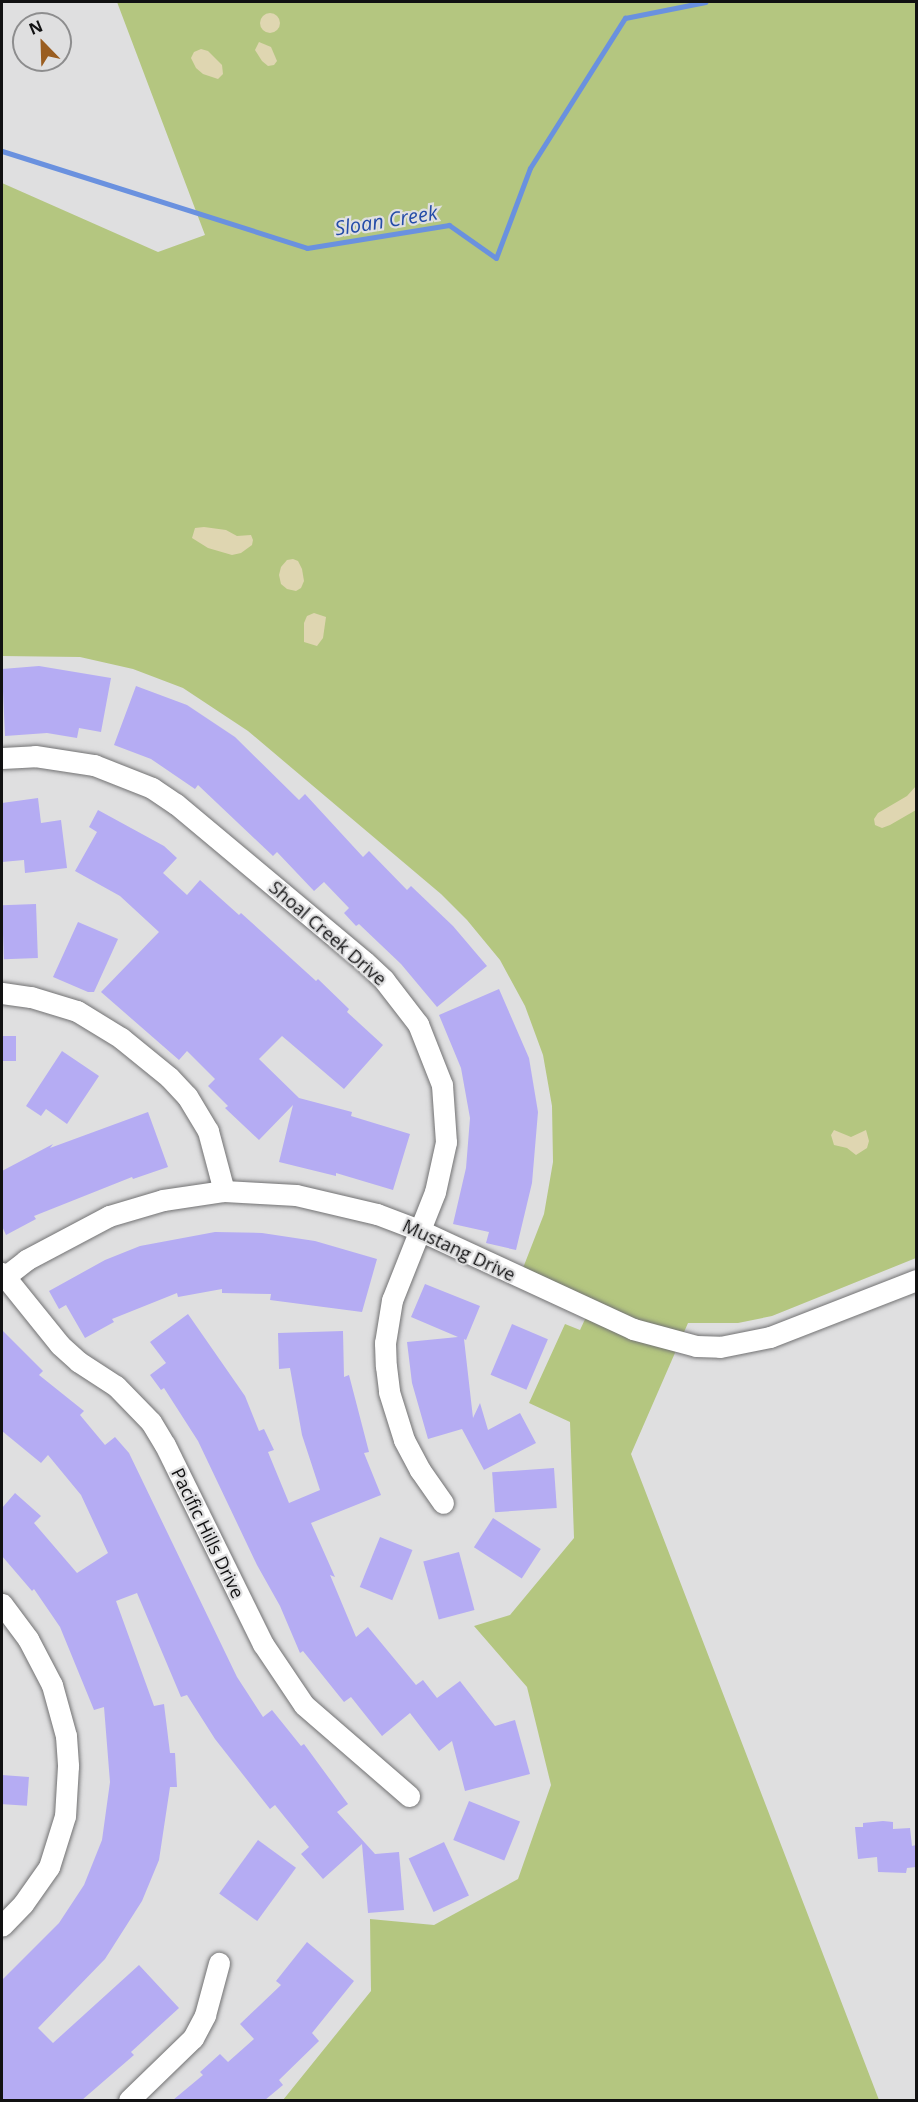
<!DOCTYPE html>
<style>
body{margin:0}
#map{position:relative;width:918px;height:2102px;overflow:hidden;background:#dfdfe0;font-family:"Open Sans",sans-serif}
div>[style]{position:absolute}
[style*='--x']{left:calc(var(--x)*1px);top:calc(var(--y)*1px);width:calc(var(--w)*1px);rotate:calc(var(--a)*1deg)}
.green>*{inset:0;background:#b4c680}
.sand>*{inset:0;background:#dfd6b1}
.round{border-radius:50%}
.stream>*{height:5px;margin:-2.5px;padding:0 2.5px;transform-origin:2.5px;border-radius:2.5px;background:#6a91df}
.building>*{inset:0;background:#b5acf3;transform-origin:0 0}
.roads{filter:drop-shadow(0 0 2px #727273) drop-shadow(0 0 2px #727273)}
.street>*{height:21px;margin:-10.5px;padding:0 10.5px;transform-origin:10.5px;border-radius:10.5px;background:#fff}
span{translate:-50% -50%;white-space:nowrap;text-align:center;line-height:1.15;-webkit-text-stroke:4.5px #dfdfe0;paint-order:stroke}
.street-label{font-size:18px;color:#111112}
.water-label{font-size:20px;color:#244ca8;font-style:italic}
.frame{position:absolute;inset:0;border:3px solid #111112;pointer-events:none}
.north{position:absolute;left:12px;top:12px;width:60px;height:60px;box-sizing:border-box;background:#dfdfe0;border:2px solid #8d8d8e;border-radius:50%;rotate:337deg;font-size:16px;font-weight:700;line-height:24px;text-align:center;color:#111112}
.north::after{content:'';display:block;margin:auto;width:21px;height:27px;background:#9a5d20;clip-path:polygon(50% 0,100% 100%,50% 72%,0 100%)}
</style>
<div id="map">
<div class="green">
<i style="clip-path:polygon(117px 2px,916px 2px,916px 1258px,772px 1316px,738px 1323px,688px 1323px,631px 1454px,879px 2100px,283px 2100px,371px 1991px,370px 1919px,434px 1925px,518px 1879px,551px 1785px,527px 1687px,474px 1626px,510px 1615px,574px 1538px,570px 1422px,529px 1403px,565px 1324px,580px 1330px,594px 1300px,523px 1268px,544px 1214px,553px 1162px,552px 1106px,543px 1055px,525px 1006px,500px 960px,467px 920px,441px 894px,248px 731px,183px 688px,133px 669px,80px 657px,2px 656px,2px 183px,158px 252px,205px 235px)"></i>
</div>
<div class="sand">
<i class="round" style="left:260px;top:13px;width:20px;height:20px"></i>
<i style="clip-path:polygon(259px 42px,271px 47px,277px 61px,274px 65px,268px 66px,262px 61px,255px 50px)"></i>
<i style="clip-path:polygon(201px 49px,208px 51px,222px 65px,223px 74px,218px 79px,203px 74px,196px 68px,191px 58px,194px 52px)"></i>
<i style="clip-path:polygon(204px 527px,226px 530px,237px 536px,251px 535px,253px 540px,252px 545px,241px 553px,232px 555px,208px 548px,192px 538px,195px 528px)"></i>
<i style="clip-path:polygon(293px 559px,298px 561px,302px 569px,304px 581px,301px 588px,296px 591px,287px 589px,281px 584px,279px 575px,281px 567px,287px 560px)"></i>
<i style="clip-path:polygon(314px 613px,326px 617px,323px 638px,317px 646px,304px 642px,304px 623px,307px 616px)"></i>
<i style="clip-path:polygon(916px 786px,916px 810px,890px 825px,882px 828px,875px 825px,874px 819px,878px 813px,907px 796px)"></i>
<i style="clip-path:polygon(834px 1130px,851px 1137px,866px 1130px,869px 1141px,867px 1148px,856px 1155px,847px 1148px,834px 1145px,831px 1135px)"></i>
</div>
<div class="stream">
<i style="--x:2;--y:151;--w:320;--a:17.6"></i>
<i style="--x:307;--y:248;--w:144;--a:-9.2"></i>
<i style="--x:449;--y:225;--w:57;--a:35.1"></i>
<i style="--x:496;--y:258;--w:96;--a:-69.3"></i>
<i style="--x:530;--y:168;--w:178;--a:-57.7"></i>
<i style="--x:625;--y:18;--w:82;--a:-11.3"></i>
</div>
<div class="building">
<i style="clip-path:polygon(39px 666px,111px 678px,101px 732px,79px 728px,77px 738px,47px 733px,5px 736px,2px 669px)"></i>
<i style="clip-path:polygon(136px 686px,187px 705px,235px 737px,299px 800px,305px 794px,363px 857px,369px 851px,407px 890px,411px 886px,453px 926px,487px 966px,437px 1007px,401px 964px,359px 924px,356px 926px,344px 913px,349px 908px,324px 882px,314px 891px,277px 852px,273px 856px,198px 785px,195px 789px,151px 759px,114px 745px)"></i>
<i style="clip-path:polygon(38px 798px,41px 823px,61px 820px,67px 868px,25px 873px,24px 860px,2px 862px,2px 803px)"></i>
<i style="clip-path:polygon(98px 810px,164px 846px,177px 858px,163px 873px,187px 895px,200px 880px,239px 915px,241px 913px,316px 981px,318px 979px,349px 1009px,347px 1012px,383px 1045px,344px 1089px,282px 1036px,259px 1059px,299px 1098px,352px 1112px,351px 1116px,410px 1134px,393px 1190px,336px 1173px,336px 1176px,279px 1162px,293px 1105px,259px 1140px,225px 1108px,228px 1106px,208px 1086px,215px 1079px,187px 1051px,179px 1060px,101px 992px,159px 932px,120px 896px,75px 871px,97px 832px,89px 827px)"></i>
<i style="left:36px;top:904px;width:54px;height:34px;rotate:88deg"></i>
<i style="clip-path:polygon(78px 922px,118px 939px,94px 992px,88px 992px,53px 977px)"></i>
<i style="clip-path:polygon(499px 989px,529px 1058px,538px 1112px,532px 1183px,516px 1250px,486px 1243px,489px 1232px,453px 1224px,466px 1168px,470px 1118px,461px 1068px,439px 1015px)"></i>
<i style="left:2px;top:1036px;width:14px;height:25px"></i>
<i style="clip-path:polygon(62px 1051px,99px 1076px,67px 1124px,46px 1109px,41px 1116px,26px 1106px)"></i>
<i style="clip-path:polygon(148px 1112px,168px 1167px,133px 1179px,132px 1177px,34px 1216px,36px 1219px,6px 1235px,2px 1226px,2px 1171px,53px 1144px,50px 1148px)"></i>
<i style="clip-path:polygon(215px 1232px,262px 1233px,315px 1241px,377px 1259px,362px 1312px,270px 1300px,271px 1294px,222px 1293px,222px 1289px,178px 1297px,177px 1293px,112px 1319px,114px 1322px,85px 1338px,66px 1305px,59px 1309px,49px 1291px,105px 1260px,140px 1246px)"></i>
<i style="clip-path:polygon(425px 1284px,480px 1306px,466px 1340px,464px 1339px,473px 1418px,480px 1403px,488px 1430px,520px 1413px,536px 1443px,484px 1470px,462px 1429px,428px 1439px,412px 1383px,407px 1342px,458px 1337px,411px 1317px)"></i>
<i style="clip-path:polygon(188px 1314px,245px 1396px,259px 1431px,264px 1429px,274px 1450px,268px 1452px,289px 1503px,320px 1490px,302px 1435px,290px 1368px,279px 1369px,278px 1333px,343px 1331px,344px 1377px,349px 1375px,369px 1452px,364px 1453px,381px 1495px,311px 1523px,335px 1577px,330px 1575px,356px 1637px,368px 1627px,416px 1685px,423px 1680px,437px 1698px,460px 1681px,495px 1726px,515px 1720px,530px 1774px,465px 1791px,452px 1741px,439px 1751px,410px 1713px,382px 1736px,351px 1697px,344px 1702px,303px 1651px,300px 1653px,280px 1606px,257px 1565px,198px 1441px,164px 1388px,161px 1390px,150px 1375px,166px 1363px,150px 1342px)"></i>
<i style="left:512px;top:1324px;width:39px;height:55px;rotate:23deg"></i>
<i style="clip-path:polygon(2px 1330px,43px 1371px,39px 1375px,84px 1411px,80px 1415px,105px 1445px,115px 1437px,129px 1453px,237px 1677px,263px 1717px,272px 1710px,301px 1746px,304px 1744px,348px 1804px,337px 1812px,375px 1854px,399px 1852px,404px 1910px,368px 1913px,362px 1844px,323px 1879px,301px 1854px,309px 1847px,275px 1805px,270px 1809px,215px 1739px,187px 1695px,181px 1697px,137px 1593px,116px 1601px,154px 1706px,164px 1704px,170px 1753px,175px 1753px,177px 1787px,170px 1787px,159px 1860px,142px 1901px,105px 1959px,38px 2028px,53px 2043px,139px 1965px,179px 2008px,131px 2052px,134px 2055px,82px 2100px,2px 2100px,2px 1980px,59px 1923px,84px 1885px,102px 1840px,110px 1782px,104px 1707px,94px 1710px,60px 1627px,34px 1589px,32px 1591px,2px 1556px,2px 1508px,15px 1493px,41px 1516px,34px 1523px,77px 1573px,108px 1553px,81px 1495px,48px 1455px,41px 1463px,2px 1431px)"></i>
<i style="left:554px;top:1468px;width:40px;height:62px;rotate:86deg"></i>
<i style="left:493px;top:1518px;width:57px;height:35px;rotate:33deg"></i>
<i style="left:380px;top:1537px;width:35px;height:54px;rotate:22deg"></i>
<i style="left:459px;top:1552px;width:60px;height:37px;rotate:75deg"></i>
<i style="left:2px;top:1775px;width:27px;height:29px;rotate:4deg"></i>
<i style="left:469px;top:1801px;width:55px;height:42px;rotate:22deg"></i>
<i style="clip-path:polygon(883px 1821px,893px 1822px,893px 1829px,910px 1828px,912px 1846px,916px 1845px,916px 1867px,907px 1868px,906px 1873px,878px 1872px,877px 1857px,858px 1859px,855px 1827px,863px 1827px,863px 1823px)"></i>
<i style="left:258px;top:1840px;width:47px;height:66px;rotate:36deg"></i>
<i style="left:444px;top:1842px;width:59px;height:39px;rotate:65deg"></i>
<i style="clip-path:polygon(307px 1942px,354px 1981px,312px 2033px,319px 2041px,279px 2080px,283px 2085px,265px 2100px,173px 2100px,203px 2075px,200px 2072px,220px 2054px,228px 2062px,254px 2039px,240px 2024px,281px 1985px,276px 1981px)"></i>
</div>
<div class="roads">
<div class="street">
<i style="--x:2;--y:758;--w:33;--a:-3"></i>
<i style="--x:35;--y:756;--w:60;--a:8.7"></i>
<i style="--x:94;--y:765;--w:62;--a:21.6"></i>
<i style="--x:152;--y:788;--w:29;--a:34"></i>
<i style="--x:176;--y:804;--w:246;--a:39.9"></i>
<i style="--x:365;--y:962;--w:26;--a:43"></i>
<i style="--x:384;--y:980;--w:56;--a:52.3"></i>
<i style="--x:418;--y:1024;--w:66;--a:68.5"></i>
<i style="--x:442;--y:1085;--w:57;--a:86"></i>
<i style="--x:446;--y:1142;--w:51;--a:102.4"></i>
<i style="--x:435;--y:1192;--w:116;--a:111.7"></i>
<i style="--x:392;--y:1300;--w:44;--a:99.2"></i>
<i style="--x:385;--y:1343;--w:23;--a:88"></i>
<i style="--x:386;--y:1366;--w:26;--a:83"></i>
<i style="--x:389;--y:1392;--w:50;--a:72.6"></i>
<i style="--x:404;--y:1440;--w:34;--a:62"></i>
<i style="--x:420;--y:1470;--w:40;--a:55.1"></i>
<i style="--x:2;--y:993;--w:29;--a:8"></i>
<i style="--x:31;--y:997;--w:48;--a:16.9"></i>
<i style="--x:77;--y:1011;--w:52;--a:31.5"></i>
<i style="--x:121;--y:1038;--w:62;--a:39.1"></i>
<i style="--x:169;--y:1077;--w:26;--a:47"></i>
<i style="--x:187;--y:1096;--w:41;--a:59"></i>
<i style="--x:208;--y:1131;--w:62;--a:75.1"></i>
<i style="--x:2;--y:1273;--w:92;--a:51.1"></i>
<i style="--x:60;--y:1345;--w:25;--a:42"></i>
<i style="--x:79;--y:1362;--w:44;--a:33"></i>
<i style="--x:116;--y:1386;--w:50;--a:45.8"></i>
<i style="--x:151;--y:1422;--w:27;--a:59"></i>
<i style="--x:165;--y:1445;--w:222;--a:63.8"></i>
<i style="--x:263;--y:1644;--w:73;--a:56.1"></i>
<i style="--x:304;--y:1705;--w:139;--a:40.9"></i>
<i style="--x:2;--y:1279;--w:31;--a:-38"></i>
<i style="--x:26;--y:1260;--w:94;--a:-27.9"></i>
<i style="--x:109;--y:1216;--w:56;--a:-16.5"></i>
<i style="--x:163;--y:1200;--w:62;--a:-8.4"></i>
<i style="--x:224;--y:1191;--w:72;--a:3.2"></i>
<i style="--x:296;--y:1195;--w:83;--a:13.2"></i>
<i style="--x:377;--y:1214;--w:45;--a:20.9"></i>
<i style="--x:419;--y:1230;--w:236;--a:24.8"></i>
<i style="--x:633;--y:1329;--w:65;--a:15.1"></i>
<i style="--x:696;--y:1346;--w:24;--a:2"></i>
<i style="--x:720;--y:1347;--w:51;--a:-11.3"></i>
<i style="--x:770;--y:1337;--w:157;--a:-21.3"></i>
<i style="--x:2;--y:1604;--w:44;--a:53.4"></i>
<i style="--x:28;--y:1639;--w:52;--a:62.4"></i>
<i style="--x:52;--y:1685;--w:53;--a:74.6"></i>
<i style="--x:66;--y:1736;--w:30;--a:86"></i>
<i style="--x:68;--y:1766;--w:50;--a:93.4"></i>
<i style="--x:65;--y:1816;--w:53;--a:107.4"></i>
<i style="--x:49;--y:1867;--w:45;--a:125.1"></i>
<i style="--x:23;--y:1904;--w:30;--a:134"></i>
<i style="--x:129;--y:2100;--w:89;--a:-44.1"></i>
<i style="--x:193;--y:2038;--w:26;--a:-62"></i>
<i style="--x:205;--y:2015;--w:54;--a:-74.9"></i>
</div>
</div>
<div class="street-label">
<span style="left:328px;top:933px;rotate:41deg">Shoal Creek Drive</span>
<span style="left:459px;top:1250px;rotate:25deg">Mustang Drive</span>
<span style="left:208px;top:1533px;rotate:64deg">Pacific Hills Drive</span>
</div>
<div class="water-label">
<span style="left:386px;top:220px;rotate:-9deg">Sloan Creek</span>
</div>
<div class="frame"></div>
<div class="north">N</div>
</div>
